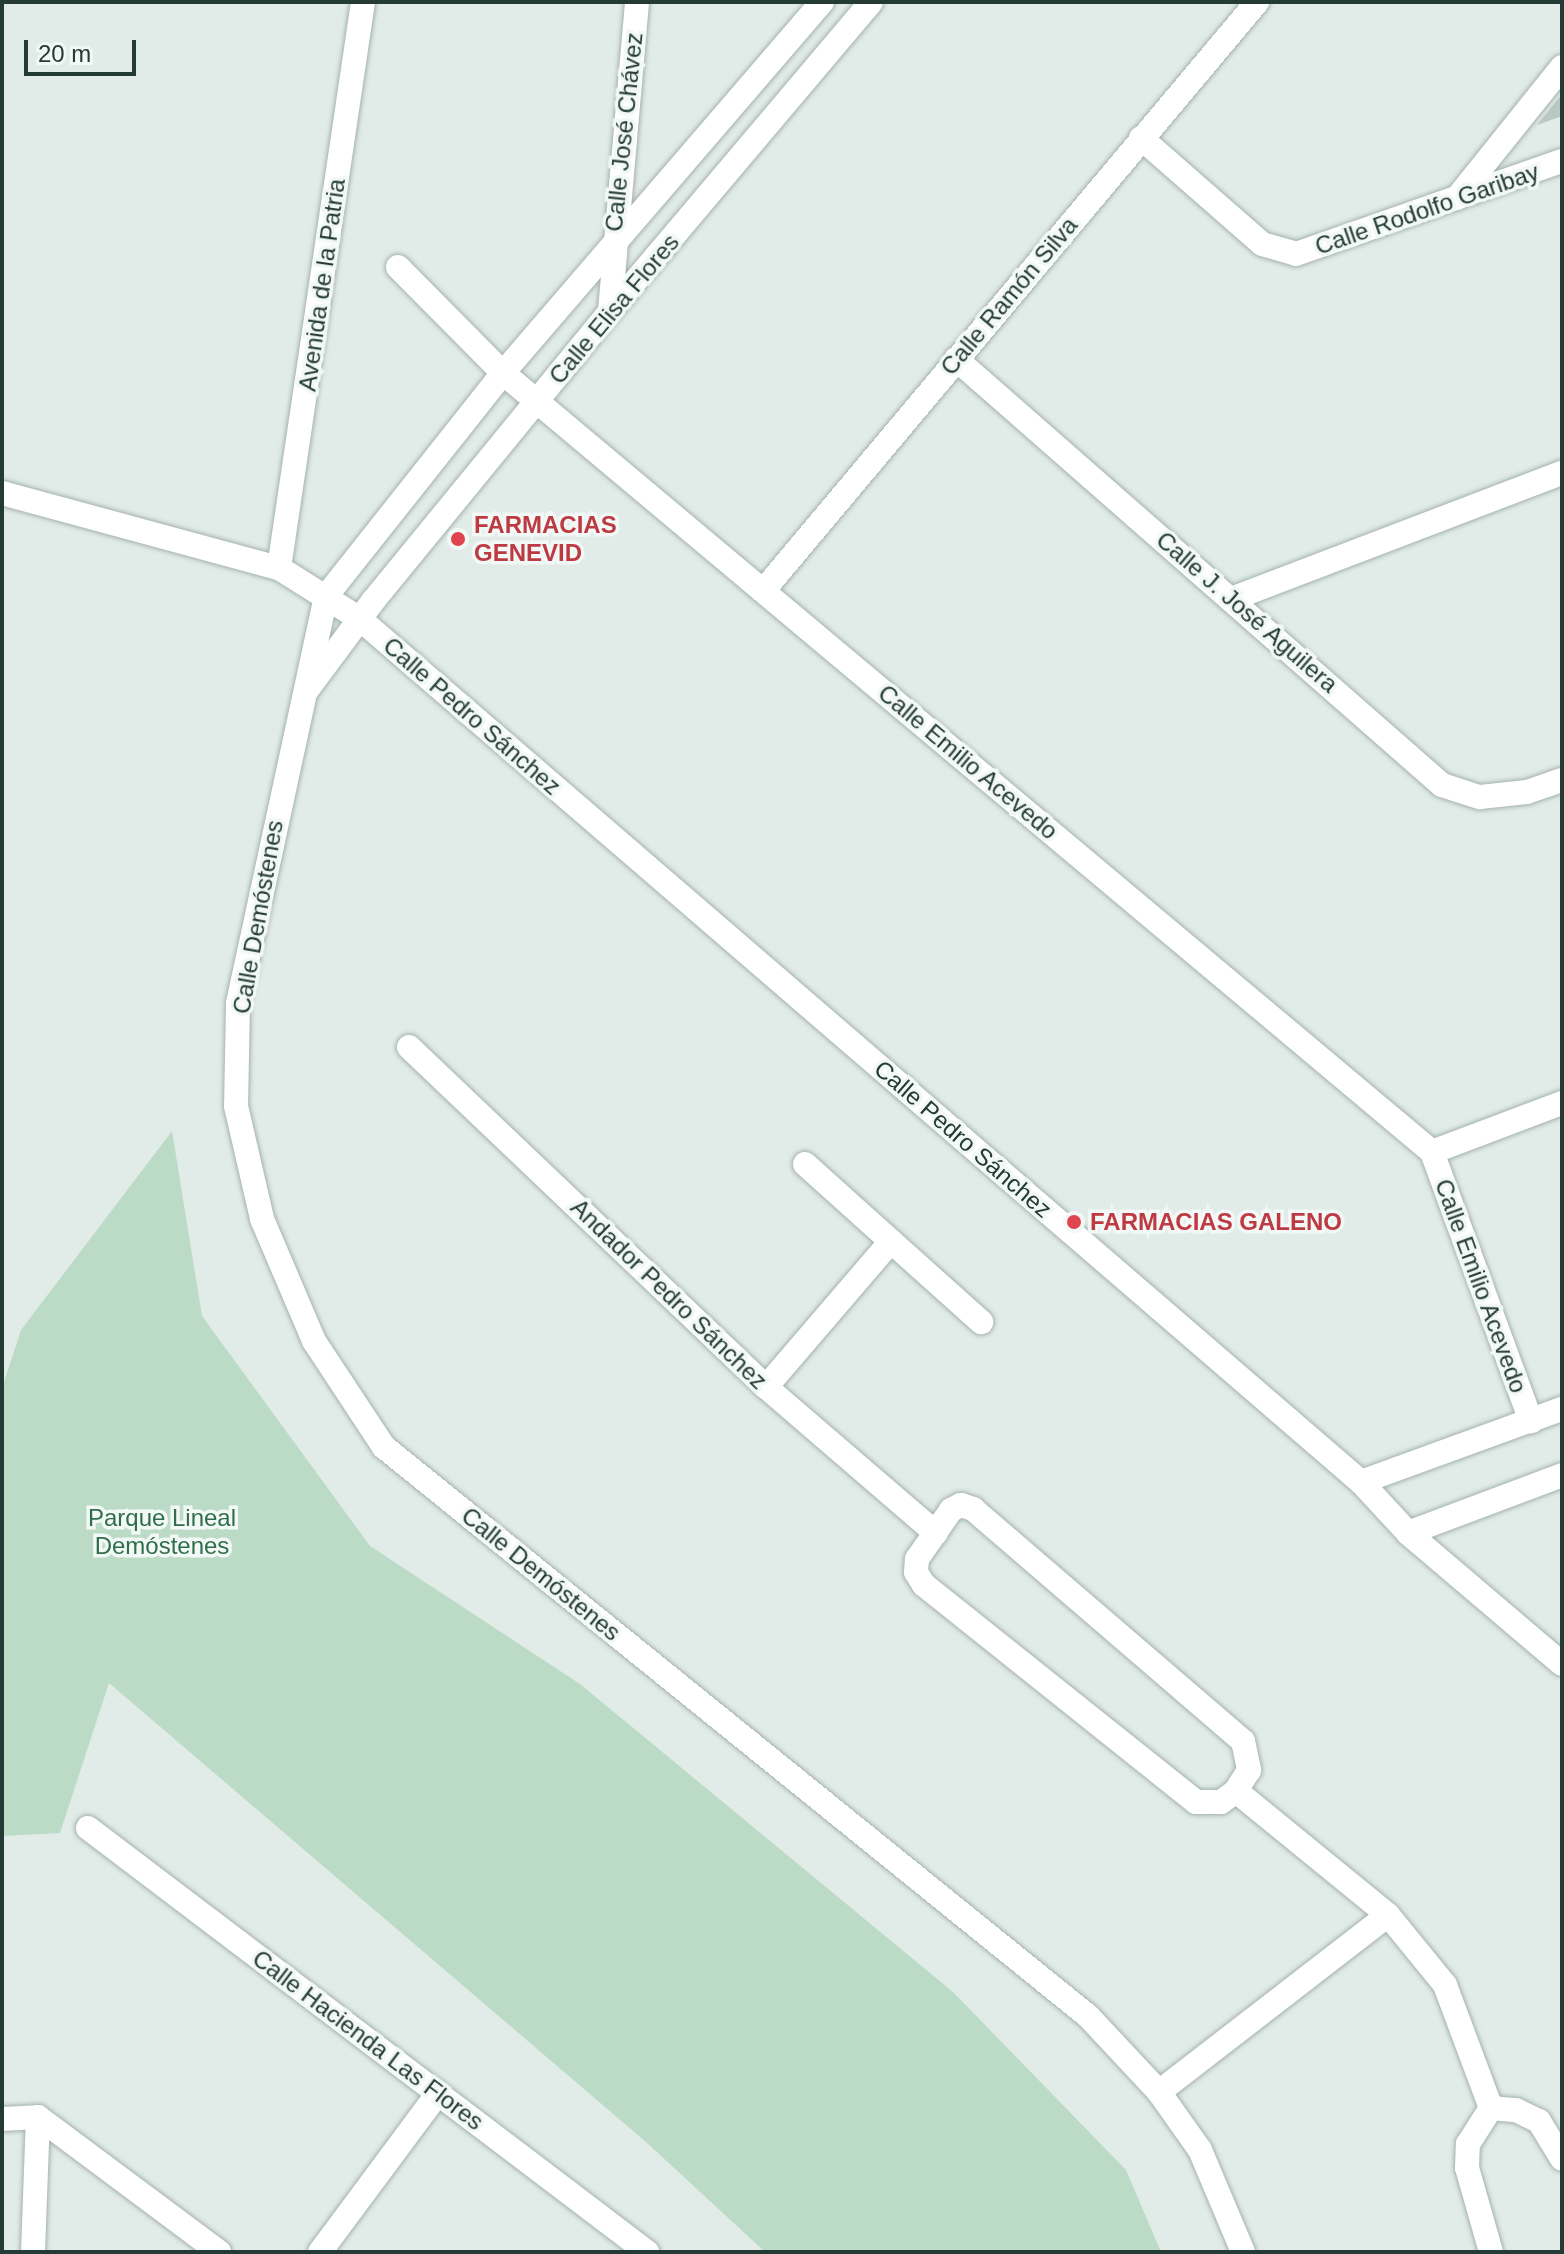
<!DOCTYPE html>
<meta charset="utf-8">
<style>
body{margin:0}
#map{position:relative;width:1564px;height:2254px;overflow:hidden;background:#e1ebe7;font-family:Helvetica,sans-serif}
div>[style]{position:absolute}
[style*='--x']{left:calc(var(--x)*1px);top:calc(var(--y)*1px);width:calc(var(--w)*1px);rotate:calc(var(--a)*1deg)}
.green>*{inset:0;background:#bcdbc6}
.building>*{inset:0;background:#bac8c3}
.roads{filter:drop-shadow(0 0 2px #a4b2ae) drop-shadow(0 0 2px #a4b2ae)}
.minor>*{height:24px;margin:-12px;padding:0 12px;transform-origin:12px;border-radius:12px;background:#fff}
.dots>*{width:22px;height:22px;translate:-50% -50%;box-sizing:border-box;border:4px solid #f2f8f5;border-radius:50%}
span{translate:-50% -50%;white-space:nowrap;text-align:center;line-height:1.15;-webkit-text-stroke:7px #f2f8f5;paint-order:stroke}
.street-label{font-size:24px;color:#233a35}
.health-label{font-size:24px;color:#be3a42;font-weight:700}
.left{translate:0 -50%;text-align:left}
.park-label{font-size:24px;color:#306e4b}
.frame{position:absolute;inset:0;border:4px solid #233a35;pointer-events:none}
.scale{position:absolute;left:24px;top:40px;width:112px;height:36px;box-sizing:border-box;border:4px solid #233a35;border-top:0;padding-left:10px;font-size:24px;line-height:28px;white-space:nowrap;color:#233a35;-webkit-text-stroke:6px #f2f8f5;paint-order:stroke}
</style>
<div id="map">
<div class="green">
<i style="clip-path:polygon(172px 1131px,202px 1316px,370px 1546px,580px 1684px,953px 1992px,1126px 2170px,1161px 2252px,765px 2252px,646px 2142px,109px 1683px,60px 1833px,2px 1836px,2px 1388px,21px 1330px)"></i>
</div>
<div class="building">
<i style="clip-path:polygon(1562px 94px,1562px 116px,1537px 125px)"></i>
</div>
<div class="roads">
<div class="minor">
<i style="--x:822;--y:2;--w:489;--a:130.7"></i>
<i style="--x:503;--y:373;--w:285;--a:128.4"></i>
<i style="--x:326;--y:596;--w:417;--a:102.2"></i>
<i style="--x:238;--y:1004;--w:102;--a:91.1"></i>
<i style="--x:236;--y:1106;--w:116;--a:77"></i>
<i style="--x:262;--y:1219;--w:133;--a:66.9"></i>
<i style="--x:314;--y:1341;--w:127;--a:56.6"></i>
<i style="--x:384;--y:1447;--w:905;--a:38.95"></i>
<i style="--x:1088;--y:2016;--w:104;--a:46.9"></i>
<i style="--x:1159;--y:2092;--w:71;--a:54.7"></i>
<i style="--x:1200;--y:2150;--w:111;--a:67.1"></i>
<i style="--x:1141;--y:138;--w:161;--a:41.2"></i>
<i style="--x:1262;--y:244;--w:35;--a:16"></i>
<i style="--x:1296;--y:254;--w:282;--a:-19.3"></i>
<i style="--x:1457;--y:198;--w:168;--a:-51.3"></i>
<i style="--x:398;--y:267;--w:149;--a:45.3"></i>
<i style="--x:503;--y:373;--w:1212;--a:39.98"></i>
<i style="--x:1432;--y:1152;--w:287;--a:69.8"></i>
<i style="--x:610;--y:311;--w:310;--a:-85"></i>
<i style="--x:956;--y:359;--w:646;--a:41.24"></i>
<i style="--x:1442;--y:785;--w:40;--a:18"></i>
<i style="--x:1480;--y:797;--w:47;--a:-6.1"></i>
<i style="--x:1527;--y:792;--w:37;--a:-19"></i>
<i style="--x:2;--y:493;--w:287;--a:15.2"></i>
<i style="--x:279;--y:568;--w:96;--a:32.2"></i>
<i style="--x:360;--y:619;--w:1322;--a:40.77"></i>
<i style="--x:1361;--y:1482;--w:69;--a:47.3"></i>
<i style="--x:1408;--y:1533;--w:202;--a:40.4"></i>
<i style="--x:279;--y:568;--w:572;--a:-81.56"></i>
<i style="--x:763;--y:591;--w:769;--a:-50.01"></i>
<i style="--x:1234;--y:598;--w:351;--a:-20.9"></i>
<i style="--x:307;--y:690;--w:111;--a:-53.4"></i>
<i style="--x:373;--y:601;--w:375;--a:-50.7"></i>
<i style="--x:610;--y:311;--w:404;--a:-49.8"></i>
<i style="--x:409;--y:1047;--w:493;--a:43.6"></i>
<i style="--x:766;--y:1387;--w:224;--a:40.7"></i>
<i style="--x:1432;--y:1152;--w:139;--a:-20.7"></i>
<i style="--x:805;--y:1164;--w:237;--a:41.9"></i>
<i style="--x:766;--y:1387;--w:192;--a:-49.4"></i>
<i style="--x:1361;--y:1482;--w:214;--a:-20"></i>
<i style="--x:961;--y:1505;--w:13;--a:18"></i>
<i style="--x:973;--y:1509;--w:356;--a:40.7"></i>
<i style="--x:1243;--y:1741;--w:30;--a:78"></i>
<i style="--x:1249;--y:1770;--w:25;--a:122"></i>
<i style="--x:1236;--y:1791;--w:19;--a:144"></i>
<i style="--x:1221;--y:1802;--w:25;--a:180"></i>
<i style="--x:1196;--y:1802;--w:348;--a:-141.4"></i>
<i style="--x:924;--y:1585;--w:15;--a:-122"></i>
<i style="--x:916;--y:1572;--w:13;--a:-86"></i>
<i style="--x:917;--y:1559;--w:60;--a:-55.2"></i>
<i style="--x:951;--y:1510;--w:11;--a:-27"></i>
<i style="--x:1408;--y:1533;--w:165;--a:-20.6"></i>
<i style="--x:1236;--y:1791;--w:196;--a:39.2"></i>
<i style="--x:1388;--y:1915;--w:90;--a:50.8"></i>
<i style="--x:1445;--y:1985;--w:131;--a:69.5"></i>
<i style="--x:88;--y:1828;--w:702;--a:37.18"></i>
<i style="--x:1159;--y:2092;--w:289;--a:-37.7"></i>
<i style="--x:2;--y:2119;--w:36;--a:-3"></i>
<i style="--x:38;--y:2117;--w:226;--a:36.7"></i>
<i style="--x:33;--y:2252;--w:135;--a:-87.9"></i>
<i style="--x:320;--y:2252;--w:198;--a:-53.4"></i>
<i style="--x:1491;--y:2252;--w:87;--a:-105.9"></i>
<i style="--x:1467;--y:2168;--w:24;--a:-88"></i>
<i style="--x:1468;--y:2144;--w:43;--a:-57.4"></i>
<i style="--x:1491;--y:2108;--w:25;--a:5"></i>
<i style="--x:1516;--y:2110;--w:25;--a:26"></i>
<i style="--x:1539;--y:2121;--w:44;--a:58.8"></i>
</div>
</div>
<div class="dots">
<i style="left:458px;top:539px;background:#e0444e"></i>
<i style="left:1074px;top:1222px;background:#e0444e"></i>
</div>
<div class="street-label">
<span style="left:624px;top:132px;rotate:-84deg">Calle José Chávez</span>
<span style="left:1427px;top:209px;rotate:-19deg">Calle Rodolfo Garibay</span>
<span style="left:322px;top:285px;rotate:-82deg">Avenida de la Patria</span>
<span style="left:1009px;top:296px;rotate:-50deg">Calle Ramón Silva</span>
<span style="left:614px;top:309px;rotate:-50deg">Calle Elisa Flores</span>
<span style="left:1247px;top:612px;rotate:41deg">Calle J. José Aguilera</span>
<span style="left:472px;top:716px;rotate:41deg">Calle Pedro Sánchez</span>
<span style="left:968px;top:762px;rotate:40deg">Calle Emilio Acevedo</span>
<span style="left:258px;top:917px;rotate:-80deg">Calle Demóstenes</span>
<span style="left:963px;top:1139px;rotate:41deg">Calle Pedro Sánchez</span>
<span style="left:1481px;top:1286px;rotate:70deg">Calle Emilio Acevedo</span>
<span style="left:669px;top:1294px;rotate:44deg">Andador Pedro Sánchez</span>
<span style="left:541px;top:1574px;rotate:39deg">Calle Demóstenes</span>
<span style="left:368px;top:2040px;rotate:37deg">Calle Hacienda Las Flores</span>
</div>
<div class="health-label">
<span class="left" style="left:474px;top:539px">FARMACIAS<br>GENEVID</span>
<span class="left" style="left:1090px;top:1222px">FARMACIAS GALENO</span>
</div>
<div class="park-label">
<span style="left:162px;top:1532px">Parque Lineal<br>Demóstenes</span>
</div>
<div class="frame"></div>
<div class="scale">20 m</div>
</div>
